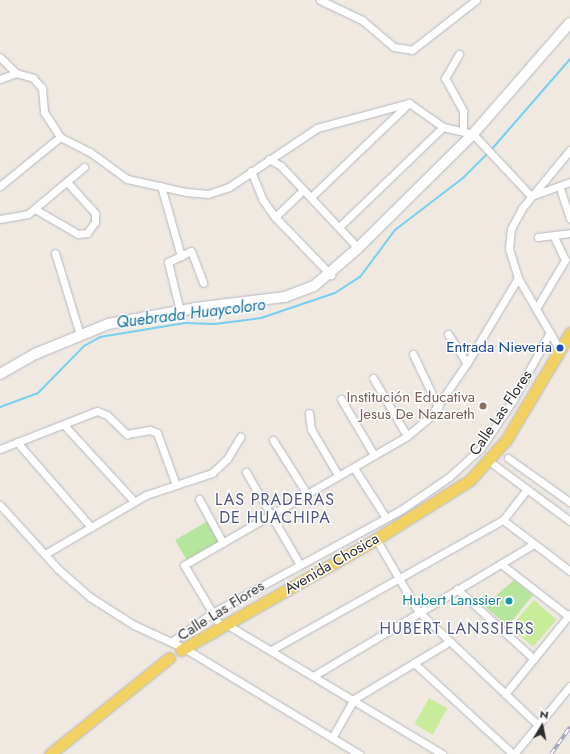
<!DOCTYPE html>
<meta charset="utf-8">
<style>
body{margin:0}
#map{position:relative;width:570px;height:754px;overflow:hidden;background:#efe9e1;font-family:Jost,sans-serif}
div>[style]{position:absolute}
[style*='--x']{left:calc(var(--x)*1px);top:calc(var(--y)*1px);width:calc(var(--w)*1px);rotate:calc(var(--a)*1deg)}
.green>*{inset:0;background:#b6e59e;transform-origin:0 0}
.pitch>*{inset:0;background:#c9ec9a;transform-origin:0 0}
.stream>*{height:2px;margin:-1px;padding:0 1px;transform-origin:1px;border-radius:1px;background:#75cff0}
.roads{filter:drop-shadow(0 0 1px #b4b7c1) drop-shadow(0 0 1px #b4b7c1)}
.minor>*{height:7px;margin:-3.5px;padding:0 3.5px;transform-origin:3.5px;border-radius:3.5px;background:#fff}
.secondary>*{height:10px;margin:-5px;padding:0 5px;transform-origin:5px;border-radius:5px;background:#fff}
.primary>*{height:11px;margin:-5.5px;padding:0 5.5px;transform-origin:5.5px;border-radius:5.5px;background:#f2d163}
.rail>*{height:3.5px;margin-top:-1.75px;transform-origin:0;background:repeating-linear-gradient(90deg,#fff 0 6px,#a3a6b8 0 12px);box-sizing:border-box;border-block:1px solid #a3a6b8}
.dots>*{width:11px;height:11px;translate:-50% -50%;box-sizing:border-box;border:2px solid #fff;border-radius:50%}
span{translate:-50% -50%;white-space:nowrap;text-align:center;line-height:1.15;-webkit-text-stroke:3px #fff;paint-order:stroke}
.transit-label{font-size:15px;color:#164399}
.right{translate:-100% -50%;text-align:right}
.education-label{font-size:15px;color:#785e54}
.street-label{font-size:15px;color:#2e2e2e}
.culture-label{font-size:15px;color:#0d838f}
.water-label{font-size:16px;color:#0d6fa3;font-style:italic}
.neighbourhood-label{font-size:16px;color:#4d5680;letter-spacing:1px}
.north{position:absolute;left:522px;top:706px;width:40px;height:40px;-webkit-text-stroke:3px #fff;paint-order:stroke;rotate:10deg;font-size:11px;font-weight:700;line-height:16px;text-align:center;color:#2e2e2e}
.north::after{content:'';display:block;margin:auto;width:14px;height:18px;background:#2e2e2e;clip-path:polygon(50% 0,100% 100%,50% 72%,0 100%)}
</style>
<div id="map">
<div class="green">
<i style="left:208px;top:521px;width:24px;height:38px;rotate:60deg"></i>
<i style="clip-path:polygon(514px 580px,533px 595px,508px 626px,484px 606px)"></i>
</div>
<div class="pitch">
<i style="left:534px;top:600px;width:30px;height:36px;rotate:41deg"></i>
<i style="left:429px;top:698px;width:21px;height:30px;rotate:29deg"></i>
</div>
<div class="stream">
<i style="--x:491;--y:150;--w:121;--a:-49"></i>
<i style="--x:0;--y:407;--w:40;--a:-20.2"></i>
<i style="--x:38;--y:393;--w:66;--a:-45.6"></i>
<i style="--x:84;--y:346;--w:18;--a:-29"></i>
<i style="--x:100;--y:337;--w:86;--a:-9.4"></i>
<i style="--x:185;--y:323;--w:30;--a:2"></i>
<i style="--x:215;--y:324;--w:46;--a:-7.4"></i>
<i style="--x:261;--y:318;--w:78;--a:-18.7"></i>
<i style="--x:335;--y:293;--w:30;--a:-33"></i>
<i style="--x:360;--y:277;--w:59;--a:-53.3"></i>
<i style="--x:395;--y:230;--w:86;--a:-37.4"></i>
<i style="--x:463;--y:178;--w:35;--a:-45"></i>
</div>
<div class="roads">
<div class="minor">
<i style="--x:320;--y:0;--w:47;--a:25.5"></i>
<i style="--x:362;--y:20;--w:42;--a:40.2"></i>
<i style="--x:394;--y:47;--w:18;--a:9"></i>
<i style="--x:412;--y:50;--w:81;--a:-38"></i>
<i style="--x:459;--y:54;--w:28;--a:120"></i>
<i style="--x:445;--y:78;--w:38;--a:61"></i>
<i style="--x:463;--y:111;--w:20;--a:90"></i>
<i style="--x:0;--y:57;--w:23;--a:45"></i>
<i style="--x:0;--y:79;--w:17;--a:-21"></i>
<i style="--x:16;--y:73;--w:18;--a:16"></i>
<i style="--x:33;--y:78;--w:13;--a:48"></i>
<i style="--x:42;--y:88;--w:24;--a:85"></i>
<i style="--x:44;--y:112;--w:30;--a:57"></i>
<i style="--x:60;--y:137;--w:34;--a:27"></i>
<i style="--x:90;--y:152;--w:46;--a:36.1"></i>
<i style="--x:127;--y:179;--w:60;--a:12.4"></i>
<i style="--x:186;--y:192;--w:22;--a:5"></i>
<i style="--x:208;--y:194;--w:22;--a:-18"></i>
<i style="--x:229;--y:187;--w:106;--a:-33.8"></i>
<i style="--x:317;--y:128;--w:95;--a:-15.2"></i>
<i style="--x:409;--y:103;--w:42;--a:35.2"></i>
<i style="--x:443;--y:127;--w:31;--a:13"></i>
<i style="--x:473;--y:134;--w:85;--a:46.9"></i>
<i style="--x:531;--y:196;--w:41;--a:-19.7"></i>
<i style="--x:269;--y:159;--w:14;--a:30"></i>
<i style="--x:281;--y:166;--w:112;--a:46.8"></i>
<i style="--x:251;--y:171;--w:31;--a:68"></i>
<i style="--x:263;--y:200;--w:21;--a:55"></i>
<i style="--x:275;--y:217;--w:81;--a:46"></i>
<i style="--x:0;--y:186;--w:77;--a:-39.2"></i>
<i style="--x:161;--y:186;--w:73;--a:74.1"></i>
<i style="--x:560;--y:188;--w:32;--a:72"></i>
<i style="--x:311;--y:197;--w:136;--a:-43.8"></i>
<i style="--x:35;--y:209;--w:50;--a:30.2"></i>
<i style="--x:78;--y:234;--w:9;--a:-6"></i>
<i style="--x:87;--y:233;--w:14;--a:-54"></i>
<i style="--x:95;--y:222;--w:9;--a:-90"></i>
<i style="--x:95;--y:213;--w:42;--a:-132.1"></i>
<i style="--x:275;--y:217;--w:39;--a:-44"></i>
<i style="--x:0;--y:219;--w:28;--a:-10"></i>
<i style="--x:28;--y:214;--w:73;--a:-40"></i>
<i style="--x:339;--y:227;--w:144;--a:-43.9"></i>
<i style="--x:538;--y:237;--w:32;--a:-7"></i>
<i style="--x:55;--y:253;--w:86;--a:73"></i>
<i style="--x:537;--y:307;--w:55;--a:-59.2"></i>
<i style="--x:565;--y:260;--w:26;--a:-115"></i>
<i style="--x:180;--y:311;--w:50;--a:-103.8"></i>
<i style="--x:168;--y:262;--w:25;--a:-26"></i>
<i style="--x:191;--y:251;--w:34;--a:69"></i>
<i style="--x:448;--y:334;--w:35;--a:57"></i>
<i style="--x:560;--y:350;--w:83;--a:-120.3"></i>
<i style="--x:518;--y:278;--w:31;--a:-107"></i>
<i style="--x:509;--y:248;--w:19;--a:-84"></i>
<i style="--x:511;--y:229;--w:24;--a:-62"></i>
<i style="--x:522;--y:208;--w:75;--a:-50.4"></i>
<i style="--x:413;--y:354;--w:59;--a:64.7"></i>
<i style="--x:373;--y:378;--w:67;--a:59.6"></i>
<i style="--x:341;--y:399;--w:65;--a:59.5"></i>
<i style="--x:309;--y:413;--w:16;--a:83"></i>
<i style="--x:311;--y:429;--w:53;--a:59.6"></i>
<i style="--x:64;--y:425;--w:103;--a:47.4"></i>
<i style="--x:273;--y:440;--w:64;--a:57.8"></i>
<i style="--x:17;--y:442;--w:113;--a:49"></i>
<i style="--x:0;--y:449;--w:104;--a:-21.4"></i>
<i style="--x:97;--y:411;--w:11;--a:22"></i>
<i style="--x:107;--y:415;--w:28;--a:44"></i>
<i style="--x:127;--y:434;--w:23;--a:-10"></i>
<i style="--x:150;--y:430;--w:8;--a:23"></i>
<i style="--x:157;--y:433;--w:55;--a:69.9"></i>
<i style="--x:508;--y:458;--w:76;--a:35.4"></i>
<i style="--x:489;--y:461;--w:101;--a:36.5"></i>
<i style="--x:354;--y:468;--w:59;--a:57.4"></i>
<i style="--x:246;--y:472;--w:105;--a:59.8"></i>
<i style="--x:199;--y:499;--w:50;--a:61.4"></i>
<i style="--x:0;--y:505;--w:86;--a:47.8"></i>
<i style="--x:58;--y:569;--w:43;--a:41.2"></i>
<i style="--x:90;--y:597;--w:52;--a:32.5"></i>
<i style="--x:134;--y:625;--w:55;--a:24.7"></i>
<i style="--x:184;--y:648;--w:205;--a:31.2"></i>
<i style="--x:503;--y:520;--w:84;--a:37.3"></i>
<i style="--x:376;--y:539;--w:83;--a:59.7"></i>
<i style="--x:418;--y:611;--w:166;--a:43.5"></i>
<i style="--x:45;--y:554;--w:117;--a:-30.3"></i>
<i style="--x:146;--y:495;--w:70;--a:-18.4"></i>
<i style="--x:212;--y:473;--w:21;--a:-43"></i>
<i style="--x:227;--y:459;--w:26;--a:-59"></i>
<i style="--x:501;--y:564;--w:85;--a:37.8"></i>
<i style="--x:457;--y:589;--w:104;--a:42.3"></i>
<i style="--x:226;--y:624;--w:252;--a:31"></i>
<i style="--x:221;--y:627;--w:72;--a:-120.8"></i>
<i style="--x:184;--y:565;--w:258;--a:-30"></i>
<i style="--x:407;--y:436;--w:30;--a:-40"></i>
<i style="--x:430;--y:417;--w:65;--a:-55.6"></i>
<i style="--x:467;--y:363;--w:99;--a:-59"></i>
<i style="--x:171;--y:642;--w:50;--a:-35.3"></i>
<i style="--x:212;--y:613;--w:215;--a:-28.6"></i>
<i style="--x:401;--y:510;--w:58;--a:-34.5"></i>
<i style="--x:449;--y:477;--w:43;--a:-42.2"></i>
<i style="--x:481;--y:448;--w:58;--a:-56.3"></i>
<i style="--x:513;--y:400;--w:77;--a:-61.4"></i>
<i style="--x:273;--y:649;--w:264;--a:-29.3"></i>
<i style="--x:503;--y:520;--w:39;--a:-52"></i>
<i style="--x:414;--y:663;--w:134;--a:42.6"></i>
<i style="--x:315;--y:675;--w:255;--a:-30.9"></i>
<i style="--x:505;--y:694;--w:103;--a:-50.9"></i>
<i style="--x:332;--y:738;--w:45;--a:-60.6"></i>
<i style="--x:354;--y:699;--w:111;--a:-31"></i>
<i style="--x:514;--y:754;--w:88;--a:-50.5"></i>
</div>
<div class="secondary">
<i style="--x:0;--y:374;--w:40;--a:-29.7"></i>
<i style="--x:35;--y:354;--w:79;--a:-22.3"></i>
<i style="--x:108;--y:324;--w:88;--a:-10.4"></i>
<i style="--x:195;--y:308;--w:91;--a:-7"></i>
<i style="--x:285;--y:297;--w:31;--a:-21"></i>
<i style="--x:314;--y:286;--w:58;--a:-40.8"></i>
<i style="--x:358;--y:248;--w:162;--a:-44.7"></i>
<i style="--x:473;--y:134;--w:147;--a:-48.9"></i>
</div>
<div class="primary">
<i style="--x:181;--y:650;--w:224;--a:-29.6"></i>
<i style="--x:376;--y:539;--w:111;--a:-32.1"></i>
<i style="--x:470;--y:480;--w:54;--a:-48"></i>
<i style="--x:506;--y:440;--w:125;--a:-59.1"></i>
<i style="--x:50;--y:754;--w:153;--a:-38.9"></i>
</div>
</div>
<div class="rail">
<i style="--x:551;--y:754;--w:33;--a:-55"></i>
</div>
<div class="dots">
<i style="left:560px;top:348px;background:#1a4fb4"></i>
<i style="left:483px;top:406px;background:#8d6e63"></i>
<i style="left:509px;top:601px;background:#0f9aa8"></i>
</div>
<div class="transit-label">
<span class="right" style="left:552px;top:348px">Entrada Nieveria</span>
</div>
<div class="education-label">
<span class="right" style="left:475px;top:406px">Institución Educativa<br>Jesus De Nazareth</span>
</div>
<div class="street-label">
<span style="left:501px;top:413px;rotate:-56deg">Calle Las Flores</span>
<span style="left:332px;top:564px;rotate:-30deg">Avenida Chosica</span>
<span style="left:221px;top:611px;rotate:-32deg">Calle Las Flores</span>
</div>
<div class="culture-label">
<span class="right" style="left:501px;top:601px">Hubert Lanssier</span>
</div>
<div class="water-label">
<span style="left:191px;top:314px;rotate:-7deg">Quebrada Huaycoloro</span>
</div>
<div class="neighbourhood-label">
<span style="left:275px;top:509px">LAS PRADERAS<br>DE HUACHIPA</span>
<span style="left:457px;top:629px">HUBERT LANSSIERS</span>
</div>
<div class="north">N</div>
</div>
